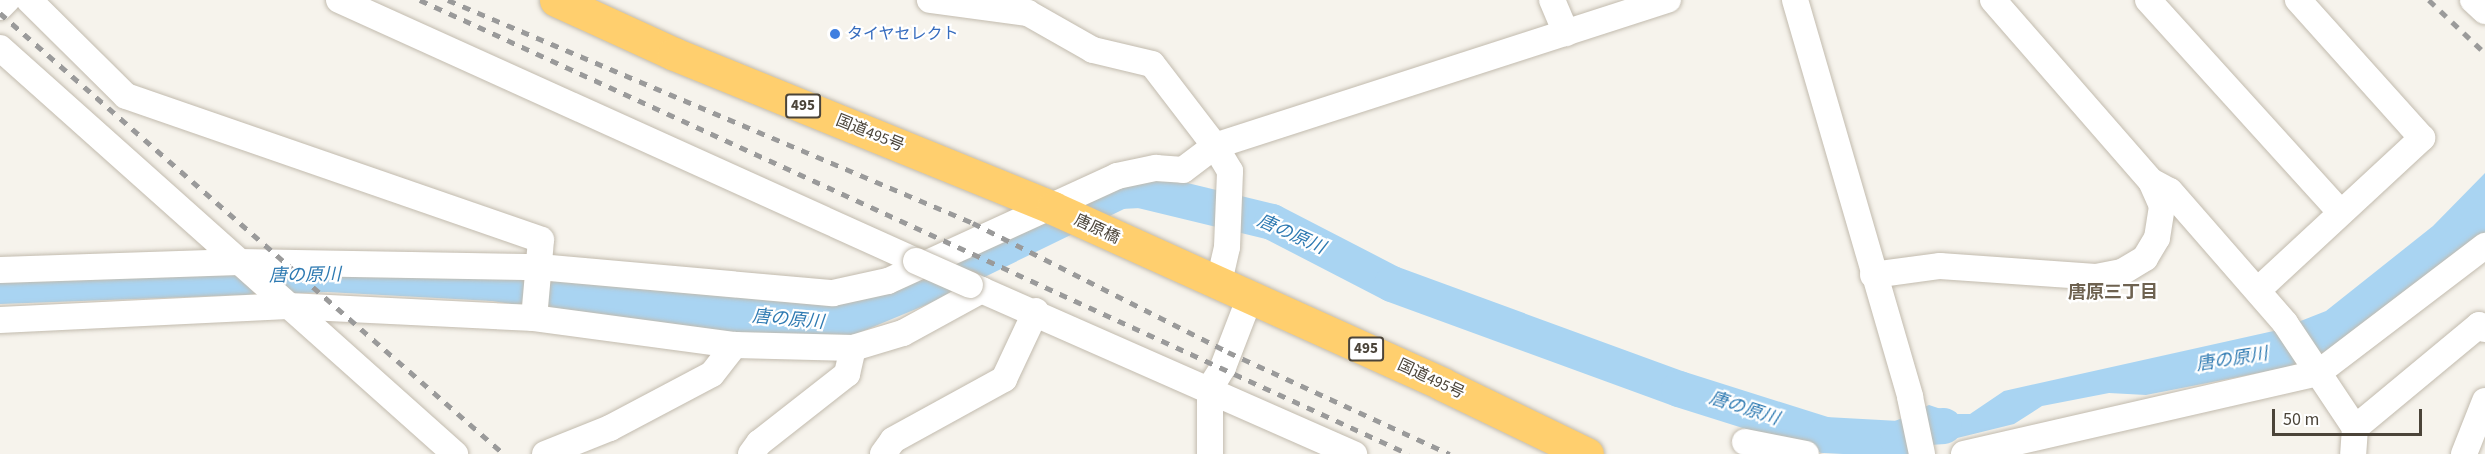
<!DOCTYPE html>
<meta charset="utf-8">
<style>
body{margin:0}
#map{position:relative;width:2485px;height:454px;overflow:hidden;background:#f6f3ec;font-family:"Source Sans 3","Noto Sans JP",sans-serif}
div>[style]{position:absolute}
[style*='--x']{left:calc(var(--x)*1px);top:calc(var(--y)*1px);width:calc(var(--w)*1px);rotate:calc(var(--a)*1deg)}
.water>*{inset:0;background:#a9d4f2}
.river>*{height:36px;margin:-18px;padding:0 18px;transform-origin:18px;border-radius:18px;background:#a9d4f2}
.roads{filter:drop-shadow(0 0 2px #c2bbae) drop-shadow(0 0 2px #c2bbae)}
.minor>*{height:26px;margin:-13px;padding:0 13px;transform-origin:13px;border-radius:13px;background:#fff}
.highway>*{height:33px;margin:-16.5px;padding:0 16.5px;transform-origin:16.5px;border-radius:16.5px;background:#ffcf6e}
.rail>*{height:4.5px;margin-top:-2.25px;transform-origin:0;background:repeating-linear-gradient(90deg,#9a9a9a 0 8px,transparent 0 16px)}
.bridges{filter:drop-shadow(0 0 2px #c2bbae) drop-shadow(0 0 2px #c2bbae)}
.minor-bridge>*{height:26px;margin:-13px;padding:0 13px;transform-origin:13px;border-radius:13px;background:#fff}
.dots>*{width:16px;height:16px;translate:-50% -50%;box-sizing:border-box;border:3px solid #fff;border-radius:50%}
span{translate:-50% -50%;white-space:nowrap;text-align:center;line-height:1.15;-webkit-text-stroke:4.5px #fff;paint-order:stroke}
.shield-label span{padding:2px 4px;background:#fff;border:2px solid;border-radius:4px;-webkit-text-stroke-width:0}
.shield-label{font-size:15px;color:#4b4439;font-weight:700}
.shop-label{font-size:16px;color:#366cbe}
.left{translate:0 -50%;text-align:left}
.street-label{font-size:16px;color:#4b4439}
.water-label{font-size:18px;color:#2e7ab2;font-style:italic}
.neighbourhood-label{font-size:18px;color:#6e6250;font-weight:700}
.scale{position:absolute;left:2272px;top:409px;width:150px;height:27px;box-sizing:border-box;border:3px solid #4b4439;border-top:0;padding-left:8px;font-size:18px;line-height:21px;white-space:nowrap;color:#4b4439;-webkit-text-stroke:4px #fff;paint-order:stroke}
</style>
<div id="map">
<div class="water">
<i style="clip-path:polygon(2485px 173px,2485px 233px,2334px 352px,2300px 365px,2146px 395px,2109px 393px,2042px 406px,2014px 424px,1933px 444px,1912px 454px,1898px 439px,1903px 416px,1929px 405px,1956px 414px,1970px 414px,2004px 391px,2278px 330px,2326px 311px,2433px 226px)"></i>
</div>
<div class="river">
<i style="--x:0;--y:286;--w:328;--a:-2.1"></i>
<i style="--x:328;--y:274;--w:165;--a:3.1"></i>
<i style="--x:493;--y:283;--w:184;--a:8.4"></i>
<i style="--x:675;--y:310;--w:159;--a:5.1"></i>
<i style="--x:833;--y:324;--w:102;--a:-22.5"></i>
<i style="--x:927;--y:285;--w:215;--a:-26"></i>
<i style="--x:1120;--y:191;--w:20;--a:-3"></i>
<i style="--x:1140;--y:190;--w:136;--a:13.6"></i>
<i style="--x:1272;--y:222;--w:135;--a:27.3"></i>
<i style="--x:1392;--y:284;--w:306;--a:20.1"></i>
<i style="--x:1679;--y:389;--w:153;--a:17.5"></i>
<i style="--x:1825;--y:435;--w:73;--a:3.1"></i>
<i style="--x:1898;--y:439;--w:33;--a:-21"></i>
<i style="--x:1929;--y:427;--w:15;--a:-4"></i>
</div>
<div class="roads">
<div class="minor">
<i style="--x:29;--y:0;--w:136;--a:44.7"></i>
<i style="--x:126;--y:96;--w:439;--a:19.1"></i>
<i style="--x:541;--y:240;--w:78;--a:95.1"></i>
<i style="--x:339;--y:0;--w:633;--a:24.34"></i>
<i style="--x:1552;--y:0;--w:36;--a:67"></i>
<i style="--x:1795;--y:0;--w:413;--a:73.8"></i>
<i style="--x:1910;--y:397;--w:58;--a:78.1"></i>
<i style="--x:1993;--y:0;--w:240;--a:48.9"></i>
<i style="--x:2151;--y:181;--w:21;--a:28"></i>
<i style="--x:2170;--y:191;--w:175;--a:48.9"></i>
<i style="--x:2285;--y:323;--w:126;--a:56.3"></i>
<i style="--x:2355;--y:428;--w:26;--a:94"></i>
<i style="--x:2148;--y:0;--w:286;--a:47.8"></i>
<i style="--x:2473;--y:0;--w:16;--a:43"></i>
<i style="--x:0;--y:7;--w:10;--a:-45"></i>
<i style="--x:0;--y:48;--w:610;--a:41.74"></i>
<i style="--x:0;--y:270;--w:239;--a:-1.9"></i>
<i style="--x:239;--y:262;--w:300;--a:1"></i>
<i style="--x:539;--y:267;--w:295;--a:5.1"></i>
<i style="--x:833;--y:293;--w:56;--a:-12.3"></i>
<i style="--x:888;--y:281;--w:252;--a:-24.6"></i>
<i style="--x:1117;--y:176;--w:40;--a:-12"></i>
<i style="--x:1156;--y:168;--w:27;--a:4"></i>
<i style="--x:1183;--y:170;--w:40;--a:-37"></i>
<i style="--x:1215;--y:146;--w:103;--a:-127.5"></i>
<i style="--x:1152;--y:64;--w:61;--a:-166.7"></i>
<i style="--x:1093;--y:50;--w:75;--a:-150.4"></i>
<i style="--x:1028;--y:13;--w:99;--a:-172.4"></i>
<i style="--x:1873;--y:275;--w:68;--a:-7.7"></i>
<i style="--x:1940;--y:266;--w:156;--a:4"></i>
<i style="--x:2096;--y:277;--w:26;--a:-11"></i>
<i style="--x:2122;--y:272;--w:27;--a:-31"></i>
<i style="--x:2145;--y:258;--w:23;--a:-59"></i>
<i style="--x:2157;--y:238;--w:32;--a:-81"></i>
<i style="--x:2162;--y:206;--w:27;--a:-114"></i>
<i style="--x:1219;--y:282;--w:36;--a:-77"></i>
<i style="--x:1227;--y:247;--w:76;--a:-87.7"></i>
<i style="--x:1230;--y:171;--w:29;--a:-121"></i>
<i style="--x:1215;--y:146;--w:476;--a:-17.9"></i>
<i style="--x:970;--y:285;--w:420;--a:23.8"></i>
<i style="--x:2258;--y:290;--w:224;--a:-42.8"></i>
<i style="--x:2422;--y:138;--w:186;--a:-131.9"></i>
<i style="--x:0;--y:320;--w:288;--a:-2.8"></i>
<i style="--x:288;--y:306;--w:246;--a:2.8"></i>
<i style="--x:534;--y:318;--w:203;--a:7.7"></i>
<i style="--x:2355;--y:428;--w:161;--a:-39.7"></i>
<i style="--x:2479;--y:325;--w:7;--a:34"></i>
<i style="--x:1745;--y:442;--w:62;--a:11.1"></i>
<i style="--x:545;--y:454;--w:70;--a:-21.8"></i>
<i style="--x:610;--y:428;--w:115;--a:-27.9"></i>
<i style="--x:712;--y:374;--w:37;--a:-52"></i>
<i style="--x:735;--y:345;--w:118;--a:1.5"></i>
<i style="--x:853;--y:348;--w:52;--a:-16.7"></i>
<i style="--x:903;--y:333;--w:90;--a:-28.6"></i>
<i style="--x:751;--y:454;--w:14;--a:-54"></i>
<i style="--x:759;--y:443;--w:112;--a:-38.1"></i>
<i style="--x:847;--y:374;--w:27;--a:-77"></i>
<i style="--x:883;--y:454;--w:17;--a:-54"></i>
<i style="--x:893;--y:440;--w:127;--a:-28.8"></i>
<i style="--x:1004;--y:379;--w:75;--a:-64.8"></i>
<i style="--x:1210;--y:454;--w:66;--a:-90"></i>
<i style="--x:1210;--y:388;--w:25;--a:-58"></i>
<i style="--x:1223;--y:367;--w:75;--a:-68.9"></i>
<i style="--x:1964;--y:454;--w:363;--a:-12.9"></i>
<i style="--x:2318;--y:373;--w:210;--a:-37.3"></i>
<i style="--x:2464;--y:454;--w:57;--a:-68.4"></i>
</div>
<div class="highway">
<i style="--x:556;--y:0;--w:130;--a:24.6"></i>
<i style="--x:674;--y:54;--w:409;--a:22.1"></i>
<i style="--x:1053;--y:208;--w:427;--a:24.3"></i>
<i style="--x:1442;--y:384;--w:161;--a:25.8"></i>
</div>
</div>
<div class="rail">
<i style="--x:420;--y:0;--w:1088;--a:24.66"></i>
<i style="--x:448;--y:0;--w:570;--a:23.01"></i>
<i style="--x:973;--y:223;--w:286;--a:26.8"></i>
<i style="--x:1228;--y:352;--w:244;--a:24.7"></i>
<i style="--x:2429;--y:0;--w:77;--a:43.4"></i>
<i style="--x:0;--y:13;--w:670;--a:41.19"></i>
</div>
<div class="bridges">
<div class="minor-bridge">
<i style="--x:916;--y:261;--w:59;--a:24"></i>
</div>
</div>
<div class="dots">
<i style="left:835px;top:34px;background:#3f7fe0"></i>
</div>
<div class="shield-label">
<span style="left:803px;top:106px">495</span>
<span style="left:1366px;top:349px">495</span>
</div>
<div class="shop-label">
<span class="left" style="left:847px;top:34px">タイヤセレクト</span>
</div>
<div class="street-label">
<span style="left:870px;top:133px;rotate:22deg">国道495号</span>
<span style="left:1097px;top:229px;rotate:25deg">唐原橋</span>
<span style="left:1431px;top:379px;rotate:25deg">国道495号</span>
</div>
<div class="water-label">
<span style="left:1291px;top:235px;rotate:24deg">唐の原川</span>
<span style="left:305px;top:276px;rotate:-1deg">唐の原川</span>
<span style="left:788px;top:320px;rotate:5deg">唐の原川</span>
<span style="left:2232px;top:360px;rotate:-9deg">唐の原川</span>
<span style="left:1744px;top:409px;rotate:18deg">唐の原川</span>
</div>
<div class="neighbourhood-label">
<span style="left:2113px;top:293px">唐原三丁目</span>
</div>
<div class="scale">50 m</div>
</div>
